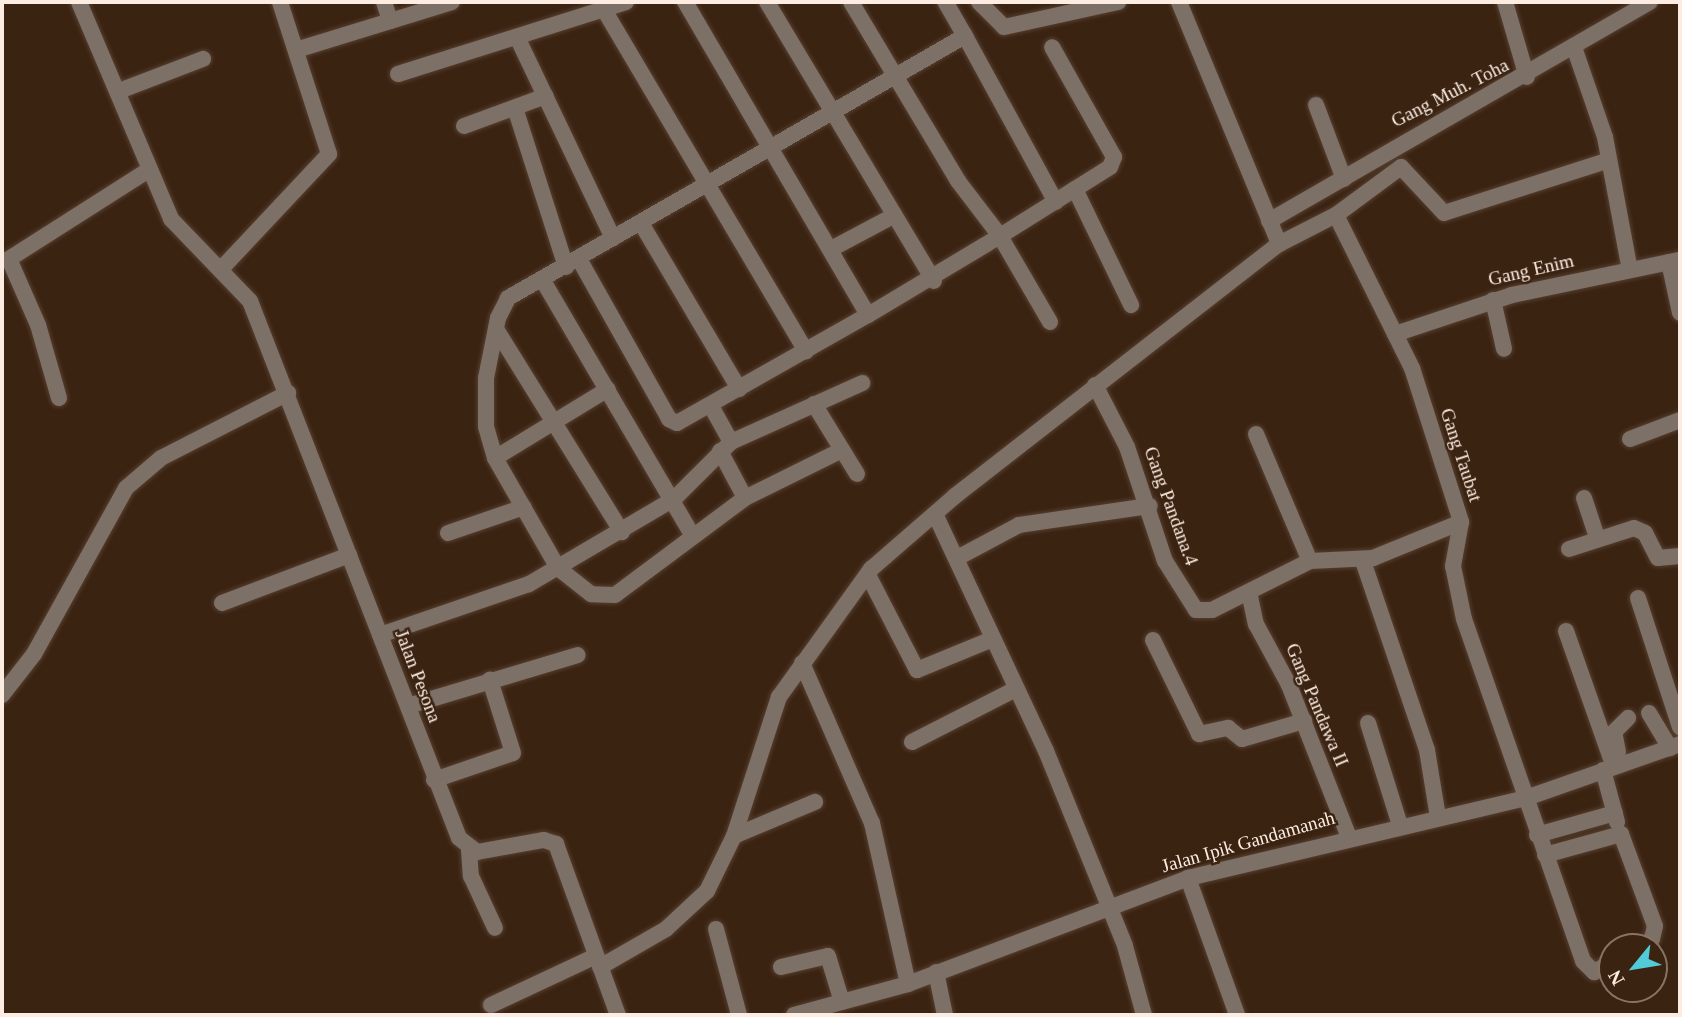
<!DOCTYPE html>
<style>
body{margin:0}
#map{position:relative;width:1682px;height:1017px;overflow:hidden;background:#3b2312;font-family:Georgia,serif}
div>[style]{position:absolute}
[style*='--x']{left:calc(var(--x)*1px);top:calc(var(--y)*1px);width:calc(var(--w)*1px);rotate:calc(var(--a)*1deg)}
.roads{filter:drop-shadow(0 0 2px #563f2f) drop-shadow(0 0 2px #563f2f)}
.minor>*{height:16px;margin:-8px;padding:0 8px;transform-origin:8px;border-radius:8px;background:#7d7067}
span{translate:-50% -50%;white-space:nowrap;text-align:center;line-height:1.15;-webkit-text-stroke:5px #3b2312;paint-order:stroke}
.street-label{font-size:19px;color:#fcece1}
.frame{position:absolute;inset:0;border:4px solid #fcece1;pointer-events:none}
.north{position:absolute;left:1598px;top:933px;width:70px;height:70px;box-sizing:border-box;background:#3b2312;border:2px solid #887365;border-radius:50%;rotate:240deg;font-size:19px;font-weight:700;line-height:28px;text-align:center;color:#fcece1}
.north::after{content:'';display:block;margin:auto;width:24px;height:32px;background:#52cbd9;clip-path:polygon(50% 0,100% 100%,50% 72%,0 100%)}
</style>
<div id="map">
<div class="roads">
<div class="minor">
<i style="--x:79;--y:2;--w:236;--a:67"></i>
<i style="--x:171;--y:219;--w:114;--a:46.1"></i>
<i style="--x:250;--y:301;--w:576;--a:68.73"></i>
<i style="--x:459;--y:838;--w:23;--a:38"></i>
<i style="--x:477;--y:852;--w:68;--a:-10.2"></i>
<i style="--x:544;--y:840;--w:13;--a:18"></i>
<i style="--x:556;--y:844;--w:182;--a:70.1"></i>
<i style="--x:384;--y:2;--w:20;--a:72"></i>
<i style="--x:767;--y:2;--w:325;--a:59.1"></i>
<i style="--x:851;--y:2;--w:209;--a:59.1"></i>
<i style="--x:958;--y:181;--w:69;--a:52.6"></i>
<i style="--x:1000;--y:236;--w:154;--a:149.1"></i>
<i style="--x:979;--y:2;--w:35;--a:45"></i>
<i style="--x:1004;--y:27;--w:117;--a:-12.4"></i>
<i style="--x:1179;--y:2;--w:262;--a:67.5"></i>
<i style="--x:1505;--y:2;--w:78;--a:73.7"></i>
<i style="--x:603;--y:8;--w:399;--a:59.4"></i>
<i style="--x:965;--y:36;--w:189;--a:61.3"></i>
<i style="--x:517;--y:37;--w:223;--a:64.5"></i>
<i style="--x:296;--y:50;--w:163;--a:-17.1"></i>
<i style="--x:1575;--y:50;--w:92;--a:71"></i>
<i style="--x:1605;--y:137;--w:135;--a:79.4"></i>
<i style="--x:398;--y:74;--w:239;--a:-17.5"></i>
<i style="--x:119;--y:91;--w:90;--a:-20.9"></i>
<i style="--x:1316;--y:105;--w:79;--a:69.3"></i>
<i style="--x:515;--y:108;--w:167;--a:72.2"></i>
<i style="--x:464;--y:126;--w:87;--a:-20.1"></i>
<i style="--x:1075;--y:189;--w:129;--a:64.2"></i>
<i style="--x:1336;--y:215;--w:171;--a:63.6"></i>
<i style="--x:1412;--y:368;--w:162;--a:72.3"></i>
<i style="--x:1461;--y:522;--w:45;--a:100.3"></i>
<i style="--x:1453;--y:566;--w:54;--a:78.3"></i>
<i style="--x:1464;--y:619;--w:362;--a:70.8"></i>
<i style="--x:1583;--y:961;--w:16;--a:45"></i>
<i style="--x:1594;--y:972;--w:21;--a:-29"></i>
<i style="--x:1269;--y:221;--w:439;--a:-29.9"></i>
<i style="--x:641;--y:223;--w:193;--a:59.4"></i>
<i style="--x:831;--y:249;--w:72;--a:-28"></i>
<i style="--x:579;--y:259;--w:184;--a:60.6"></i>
<i style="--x:669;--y:419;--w:9;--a:27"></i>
<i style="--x:677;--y:423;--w:219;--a:-29.5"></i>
<i style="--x:868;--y:315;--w:363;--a:-120.3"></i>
<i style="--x:1669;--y:262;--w:52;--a:77.8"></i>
<i style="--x:223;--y:267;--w:155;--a:-46.8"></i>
<i style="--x:329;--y:154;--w:160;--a:-107.9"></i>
<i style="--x:542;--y:279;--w:298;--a:59.6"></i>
<i style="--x:1493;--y:300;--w:50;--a:77.3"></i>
<i style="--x:1050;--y:322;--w:99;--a:-120.2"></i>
<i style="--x:1000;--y:236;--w:130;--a:-32.1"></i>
<i style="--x:1110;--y:167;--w:11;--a:-68"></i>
<i style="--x:1114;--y:157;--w:126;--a:-119.4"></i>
<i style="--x:496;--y:329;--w:239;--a:58.2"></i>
<i style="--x:1395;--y:334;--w:123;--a:-18.4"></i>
<i style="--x:1512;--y:295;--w:172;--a:-11.8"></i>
<i style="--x:1095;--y:385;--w:70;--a:62.7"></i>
<i style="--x:1127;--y:447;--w:120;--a:71.6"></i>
<i style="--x:1165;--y:561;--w:58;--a:57.7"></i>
<i style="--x:1196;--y:610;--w:16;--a:0"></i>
<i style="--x:1212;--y:610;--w:110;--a:-26.6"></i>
<i style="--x:1310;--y:561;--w:63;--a:-2.7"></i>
<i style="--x:1373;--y:558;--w:95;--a:-22.2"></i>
<i style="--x:59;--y:398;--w:76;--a:-106"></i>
<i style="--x:38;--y:325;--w:72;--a:-113.7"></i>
<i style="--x:9;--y:259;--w:164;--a:-32.5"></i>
<i style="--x:814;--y:404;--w:82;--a:58.4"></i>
<i style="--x:711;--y:406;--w:41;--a:60.9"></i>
<i style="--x:1256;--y:434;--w:138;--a:67"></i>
<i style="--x:1630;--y:439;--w:53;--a:-20.8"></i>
<i style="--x:842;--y:450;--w:108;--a:153.7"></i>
<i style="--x:745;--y:498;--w:162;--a:143.3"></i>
<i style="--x:615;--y:595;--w:24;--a:-178"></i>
<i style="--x:591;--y:594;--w:42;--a:-141.8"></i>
<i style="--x:558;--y:568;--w:127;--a:-119.8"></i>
<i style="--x:495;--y:458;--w:32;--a:-106"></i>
<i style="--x:486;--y:427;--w:49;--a:-90"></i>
<i style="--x:486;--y:378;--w:61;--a:-78.7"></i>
<i style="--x:498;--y:318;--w:22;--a:-63"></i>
<i style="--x:508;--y:298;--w:527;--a:-29.83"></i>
<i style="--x:965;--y:36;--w:39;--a:-120"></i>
<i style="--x:720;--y:451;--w:53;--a:62"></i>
<i style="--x:495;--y:458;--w:132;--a:-31.4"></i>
<i style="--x:1584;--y:498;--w:41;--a:71.6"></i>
<i style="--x:935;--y:514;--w:262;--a:64.9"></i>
<i style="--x:1046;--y:751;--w:210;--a:67.9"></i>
<i style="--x:1125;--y:946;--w:72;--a:74.6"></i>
<i style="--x:448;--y:533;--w:80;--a:-18.9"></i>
<i style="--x:1569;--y:549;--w:68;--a:-17.9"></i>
<i style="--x:1634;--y:528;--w:12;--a:24"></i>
<i style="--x:1645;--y:533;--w:28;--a:63"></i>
<i style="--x:1658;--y:558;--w:22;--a:-5"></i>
<i style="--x:959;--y:557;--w:68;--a:-28.1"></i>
<i style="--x:1019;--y:525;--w:132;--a:-8.3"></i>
<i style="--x:1363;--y:561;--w:200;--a:71.3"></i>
<i style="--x:1427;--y:750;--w:68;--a:80.7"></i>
<i style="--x:868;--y:575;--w:107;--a:62.7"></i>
<i style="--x:917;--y:670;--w:79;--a:-22.3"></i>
<i style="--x:1249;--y:592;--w:33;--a:78"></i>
<i style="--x:1256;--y:624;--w:69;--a:61.6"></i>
<i style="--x:1289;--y:685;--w:161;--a:68.5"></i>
<i style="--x:1638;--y:598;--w:136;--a:72"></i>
<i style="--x:222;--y:603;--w:136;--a:-20.7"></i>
<i style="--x:1566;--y:631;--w:144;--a:70.6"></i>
<i style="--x:380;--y:635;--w:157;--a:-18.9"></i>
<i style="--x:529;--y:584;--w:168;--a:-30.4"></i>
<i style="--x:674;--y:499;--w:81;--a:-45"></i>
<i style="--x:731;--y:442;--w:144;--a:-24.2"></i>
<i style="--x:1153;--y:640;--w:105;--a:63.9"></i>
<i style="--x:1199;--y:734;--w:30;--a:-12"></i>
<i style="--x:1228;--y:728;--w:18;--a:38"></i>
<i style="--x:1242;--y:739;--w:65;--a:-16.2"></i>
<i style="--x:802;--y:663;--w:175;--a:66.4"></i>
<i style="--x:872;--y:823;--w:165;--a:77.4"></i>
<i style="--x:2;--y:695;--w:52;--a:-52"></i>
<i style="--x:34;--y:654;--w:190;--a:-61"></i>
<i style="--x:126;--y:488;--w:46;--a:-40.6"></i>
<i style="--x:161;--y:458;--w:143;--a:-27.1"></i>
<i style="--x:408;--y:706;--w:177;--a:-16.7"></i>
<i style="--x:1649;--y:713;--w:41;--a:59"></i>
<i style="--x:1368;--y:723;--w:107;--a:72.6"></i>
<i style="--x:912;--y:742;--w:114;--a:-27"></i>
<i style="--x:1618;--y:752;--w:20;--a:-101"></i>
<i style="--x:1614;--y:732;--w:20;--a:-45"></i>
<i style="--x:1603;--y:770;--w:54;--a:74.9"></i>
<i style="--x:434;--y:780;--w:83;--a:-18.9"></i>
<i style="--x:513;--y:753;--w:77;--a:-107.5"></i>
<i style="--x:1537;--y:835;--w:81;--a:-15.8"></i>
<i style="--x:734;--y:836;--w:88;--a:-22.8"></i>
<i style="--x:469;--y:850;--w:26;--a:86"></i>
<i style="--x:471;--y:876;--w:57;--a:65.2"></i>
<i style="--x:1545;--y:855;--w:79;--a:-15.4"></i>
<i style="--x:1621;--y:834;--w:98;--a:69.7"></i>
<i style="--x:1655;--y:926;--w:13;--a:103"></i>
<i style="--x:1652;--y:939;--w:15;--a:148"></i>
<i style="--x:1188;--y:878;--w:145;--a:70.3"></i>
<i style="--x:716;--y:929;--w:89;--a:75"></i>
<i style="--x:600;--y:967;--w:76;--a:-29.9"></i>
<i style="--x:666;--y:929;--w:56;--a:-42.8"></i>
<i style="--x:707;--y:891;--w:61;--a:-63.9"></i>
<i style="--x:734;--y:836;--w:146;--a:-72.1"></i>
<i style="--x:779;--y:697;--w:158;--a:-54.3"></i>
<i style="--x:871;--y:569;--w:111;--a:-41"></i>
<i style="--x:955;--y:496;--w:410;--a:-37.9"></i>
<i style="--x:1279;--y:244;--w:64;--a:-27"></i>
<i style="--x:1336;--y:215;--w:81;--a:-36.4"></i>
<i style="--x:1401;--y:167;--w:63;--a:46.9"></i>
<i style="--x:1444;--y:213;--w:170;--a:-17.8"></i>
<i style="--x:781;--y:967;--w:48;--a:-13.2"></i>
<i style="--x:828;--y:956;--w:48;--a:73.1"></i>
<i style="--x:936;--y:972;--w:44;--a:78.2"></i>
<i style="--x:491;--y:1005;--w:116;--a:-25"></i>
<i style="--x:794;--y:1015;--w:118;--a:-15.2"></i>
<i style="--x:908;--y:984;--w:299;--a:-20.7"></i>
<i style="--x:1188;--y:878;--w:347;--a:-13.3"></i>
<i style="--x:1526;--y:798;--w:163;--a:-19.3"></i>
</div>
</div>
<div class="street-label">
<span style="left:1450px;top:93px;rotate:-27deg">Gang Muh. Toha</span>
<span style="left:1531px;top:270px;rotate:-13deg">Gang Enim</span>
<span style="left:1461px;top:455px;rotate:72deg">Gang Taubat</span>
<span style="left:1171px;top:506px;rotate:70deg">Gang Pandana.4</span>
<span style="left:418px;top:676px;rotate:69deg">Jalan Pesona</span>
<span style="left:1317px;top:705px;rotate:67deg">Gang Pandawa II</span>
<span style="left:1248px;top:842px;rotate:-16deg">Jalan Ipik Gandamanah</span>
</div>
<div class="frame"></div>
<div class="north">N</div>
</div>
